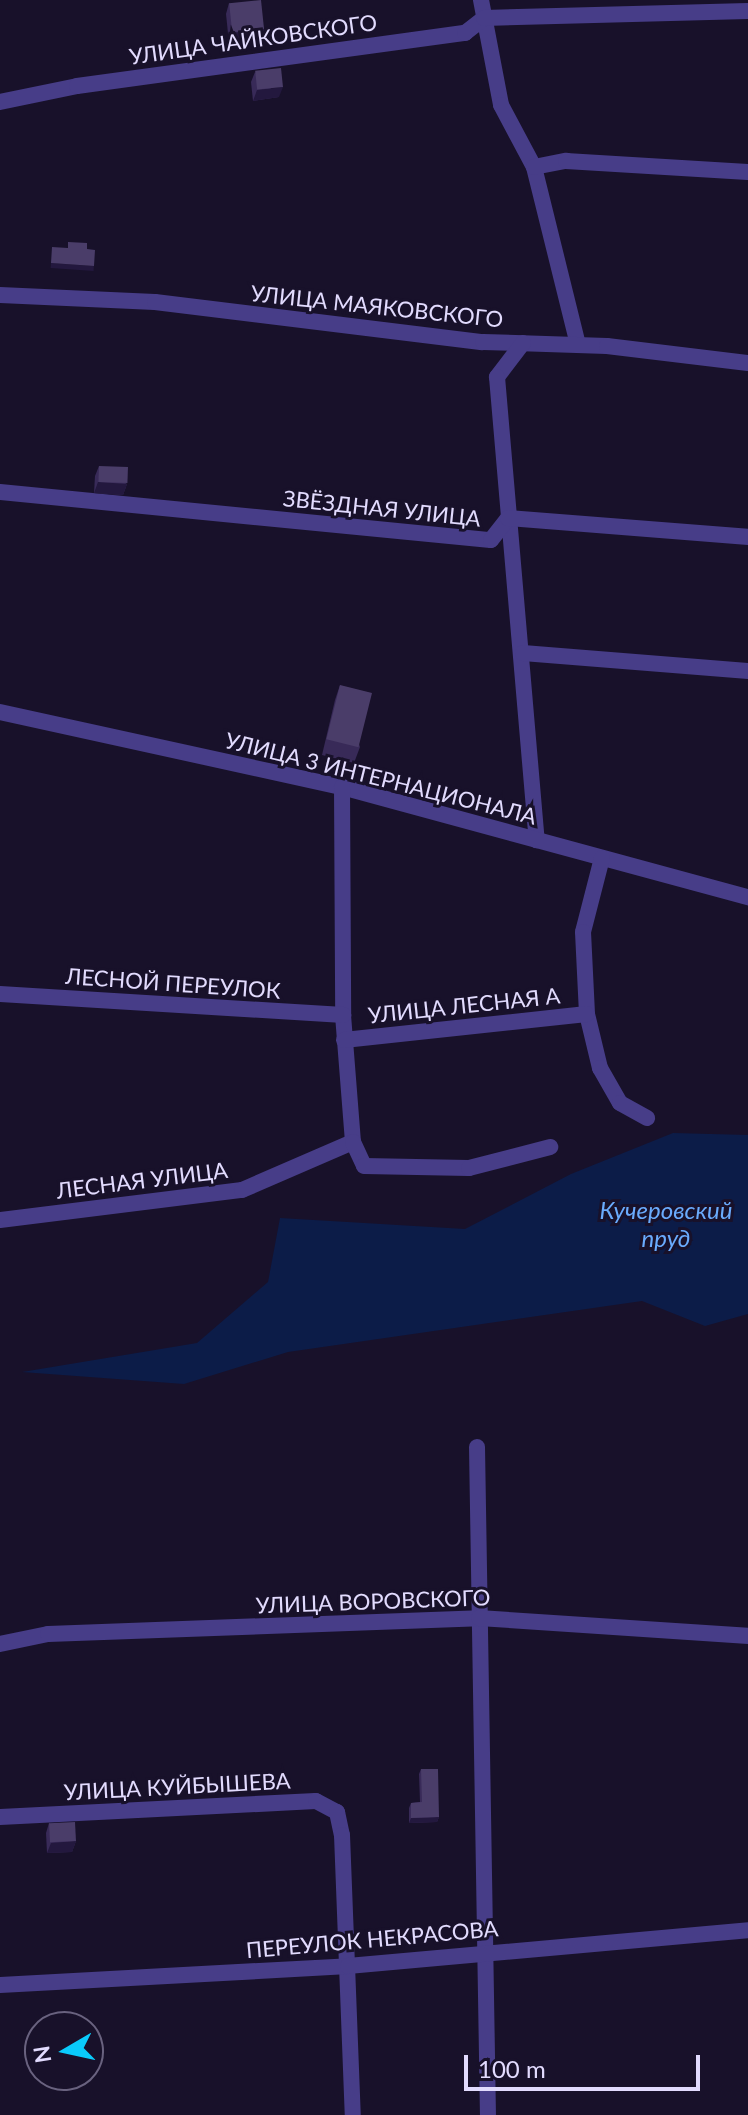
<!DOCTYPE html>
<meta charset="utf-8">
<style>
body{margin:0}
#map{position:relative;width:748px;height:2115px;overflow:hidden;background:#18112a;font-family:Lato,sans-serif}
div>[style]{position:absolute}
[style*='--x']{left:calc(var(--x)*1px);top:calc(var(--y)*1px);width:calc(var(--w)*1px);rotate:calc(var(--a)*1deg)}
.water>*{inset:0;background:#0c1c48}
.minor>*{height:16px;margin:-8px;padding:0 8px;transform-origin:8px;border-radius:8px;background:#473d88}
.wall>*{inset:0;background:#382a58}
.shaded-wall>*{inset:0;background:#23183e;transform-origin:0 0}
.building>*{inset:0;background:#4a3d69;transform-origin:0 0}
span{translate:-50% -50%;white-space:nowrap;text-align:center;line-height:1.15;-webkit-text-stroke:6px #18112a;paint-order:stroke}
.street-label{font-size:22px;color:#e2dbfe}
.water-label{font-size:24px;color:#6aabfd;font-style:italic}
.north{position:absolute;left:24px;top:2011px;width:80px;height:80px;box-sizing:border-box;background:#18112a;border:2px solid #69627f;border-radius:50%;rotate:261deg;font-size:22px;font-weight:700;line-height:32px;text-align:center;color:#e2dbfe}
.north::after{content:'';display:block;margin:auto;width:28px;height:36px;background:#0acbfb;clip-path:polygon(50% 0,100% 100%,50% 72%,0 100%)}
.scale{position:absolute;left:464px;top:2055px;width:236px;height:36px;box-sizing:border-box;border:4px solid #e2dbfe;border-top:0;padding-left:10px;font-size:24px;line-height:28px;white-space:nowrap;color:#e2dbfe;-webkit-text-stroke:6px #18112a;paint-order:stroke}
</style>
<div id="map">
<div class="water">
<i style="clip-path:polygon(673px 1133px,748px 1135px,748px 1314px,705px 1326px,642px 1301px,288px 1352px,184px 1384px,22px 1372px,197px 1343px,268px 1282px,280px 1218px,465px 1229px,571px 1174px)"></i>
</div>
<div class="minor">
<i style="--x:481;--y:0;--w:107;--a:79.2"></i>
<i style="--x:501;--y:105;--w:70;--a:62"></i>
<i style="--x:534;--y:167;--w:183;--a:76.1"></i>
<i style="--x:0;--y:102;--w:79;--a:-11.7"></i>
<i style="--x:77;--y:86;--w:392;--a:-7.8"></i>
<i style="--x:465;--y:33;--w:24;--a:-38"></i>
<i style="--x:484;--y:18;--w:264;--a:-1.5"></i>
<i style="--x:534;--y:167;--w:33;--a:-11"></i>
<i style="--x:566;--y:161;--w:182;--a:3.5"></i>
<i style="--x:0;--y:295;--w:155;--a:2.6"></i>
<i style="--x:155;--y:302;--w:330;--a:7"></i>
<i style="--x:483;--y:342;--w:124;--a:1.8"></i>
<i style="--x:607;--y:346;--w:142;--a:6.9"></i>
<i style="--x:523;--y:343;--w:43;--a:127.4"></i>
<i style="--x:497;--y:377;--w:465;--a:85.1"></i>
<i style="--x:0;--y:492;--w:493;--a:5.6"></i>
<i style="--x:491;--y:540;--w:28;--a:-52"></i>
<i style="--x:508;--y:518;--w:241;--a:4.5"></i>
<i style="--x:523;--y:653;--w:226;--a:4.6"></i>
<i style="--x:0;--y:712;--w:350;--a:12.4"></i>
<i style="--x:342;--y:787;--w:421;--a:15.2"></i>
<i style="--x:342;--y:787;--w:228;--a:89.7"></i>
<i style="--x:343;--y:1015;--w:127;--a:85.5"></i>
<i style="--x:602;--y:858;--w:76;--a:104.4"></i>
<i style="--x:583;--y:932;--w:82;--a:87.2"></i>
<i style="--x:587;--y:1014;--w:56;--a:76.5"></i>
<i style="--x:600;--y:1068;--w:40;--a:60.3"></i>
<i style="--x:620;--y:1103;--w:31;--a:29"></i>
<i style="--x:0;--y:994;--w:344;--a:3.5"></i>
<i style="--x:344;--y:1040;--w:244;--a:-6.1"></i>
<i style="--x:0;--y:1220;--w:244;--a:-7.1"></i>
<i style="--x:242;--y:1190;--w:121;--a:-23.4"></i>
<i style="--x:353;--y:1142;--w:26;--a:65"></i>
<i style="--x:364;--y:1166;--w:105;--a:1.1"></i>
<i style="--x:469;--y:1168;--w:84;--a:-14.5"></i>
<i style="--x:477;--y:1447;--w:668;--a:89.06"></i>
<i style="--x:0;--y:1644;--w:49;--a:-11.8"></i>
<i style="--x:48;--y:1634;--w:431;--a:-2.1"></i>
<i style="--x:479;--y:1618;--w:270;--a:3.8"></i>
<i style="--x:0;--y:1817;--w:316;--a:-2.9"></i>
<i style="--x:316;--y:1801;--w:24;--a:28"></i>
<i style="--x:337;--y:1812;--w:24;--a:78"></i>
<i style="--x:342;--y:1835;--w:280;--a:87.8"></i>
<i style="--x:0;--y:1985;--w:349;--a:-3.1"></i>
<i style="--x:348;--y:1966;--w:402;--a:-5.1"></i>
</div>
<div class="wall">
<i style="clip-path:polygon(229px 3px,264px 29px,260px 40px,229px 43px,226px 14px)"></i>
<i style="clip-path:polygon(255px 72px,279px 97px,253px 101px,251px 82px)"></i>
<i style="clip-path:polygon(99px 466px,127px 484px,123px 495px,94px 493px,95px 476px)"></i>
<i style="clip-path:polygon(340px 685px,360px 747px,354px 763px,322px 755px,335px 700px)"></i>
<i style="clip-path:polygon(421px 1769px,439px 1817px,437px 1822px,409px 1823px,409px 1808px,411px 1803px,420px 1802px,419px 1774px)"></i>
<i style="clip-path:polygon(49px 1823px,76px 1841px,72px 1852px,47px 1853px,46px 1833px)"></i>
</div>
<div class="shaded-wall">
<i style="clip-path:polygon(264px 29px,260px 40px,229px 43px,232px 33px)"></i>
<i style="clip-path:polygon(283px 87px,279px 97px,253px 101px,257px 90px)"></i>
<i style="left:51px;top:263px;width:43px;height:5px;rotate:4deg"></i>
<i style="clip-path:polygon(98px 482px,127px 484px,123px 495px,94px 493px)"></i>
<i style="clip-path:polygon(439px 1817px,437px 1822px,409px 1823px,411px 1818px)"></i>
<i style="clip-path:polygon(76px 1841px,72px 1852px,47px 1853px,51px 1843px)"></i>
</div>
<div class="building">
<i style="left:261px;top:0;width:29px;height:32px;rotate:84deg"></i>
<i style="left:281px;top:68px;width:19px;height:26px;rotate:84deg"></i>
<i style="clip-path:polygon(68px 242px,87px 243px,87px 249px,95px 250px,94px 266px,51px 263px,52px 247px,68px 248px)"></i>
<i style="left:99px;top:466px;width:29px;height:16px;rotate:2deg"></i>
<i style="left:340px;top:685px;width:33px;height:56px;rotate:14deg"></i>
<i style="clip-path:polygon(421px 1769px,438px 1769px,439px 1817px,411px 1818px,411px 1803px,422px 1802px)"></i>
<i style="left:75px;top:1822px;width:19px;height:26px;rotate:87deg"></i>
</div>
<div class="street-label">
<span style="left:253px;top:39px;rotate:-8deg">УЛИЦА ЧАЙКОВСКОГО</span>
<span style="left:377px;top:306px;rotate:6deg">УЛИЦА МАЯКОВСКОГО</span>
<span style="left:382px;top:508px;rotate:6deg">ЗВЁЗДНАЯ УЛИЦА</span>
<span style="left:381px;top:778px;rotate:14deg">УЛИЦА 3 ИНТЕРНАЦИОНАЛА</span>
<span style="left:173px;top:983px;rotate:4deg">ЛЕСНОЙ ПЕРЕУЛОК</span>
<span style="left:464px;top:1005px;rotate:-6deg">УЛИЦА ЛЕСНАЯ А</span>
<span style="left:142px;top:1180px;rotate:-7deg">ЛЕСНАЯ УЛИЦА</span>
<span style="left:373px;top:1601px;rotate:-2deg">УЛИЦА ВОРОВСКОГО</span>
<span style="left:177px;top:1786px;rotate:-3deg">УЛИЦА КУЙБЫШЕВА</span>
<span style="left:372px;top:1939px;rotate:-5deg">ПЕРЕУЛОК НЕКРАСОВА</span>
</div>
<div class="water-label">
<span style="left:666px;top:1224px">Кучеровский<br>пруд</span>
</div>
<div class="north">N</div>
<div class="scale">100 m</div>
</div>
